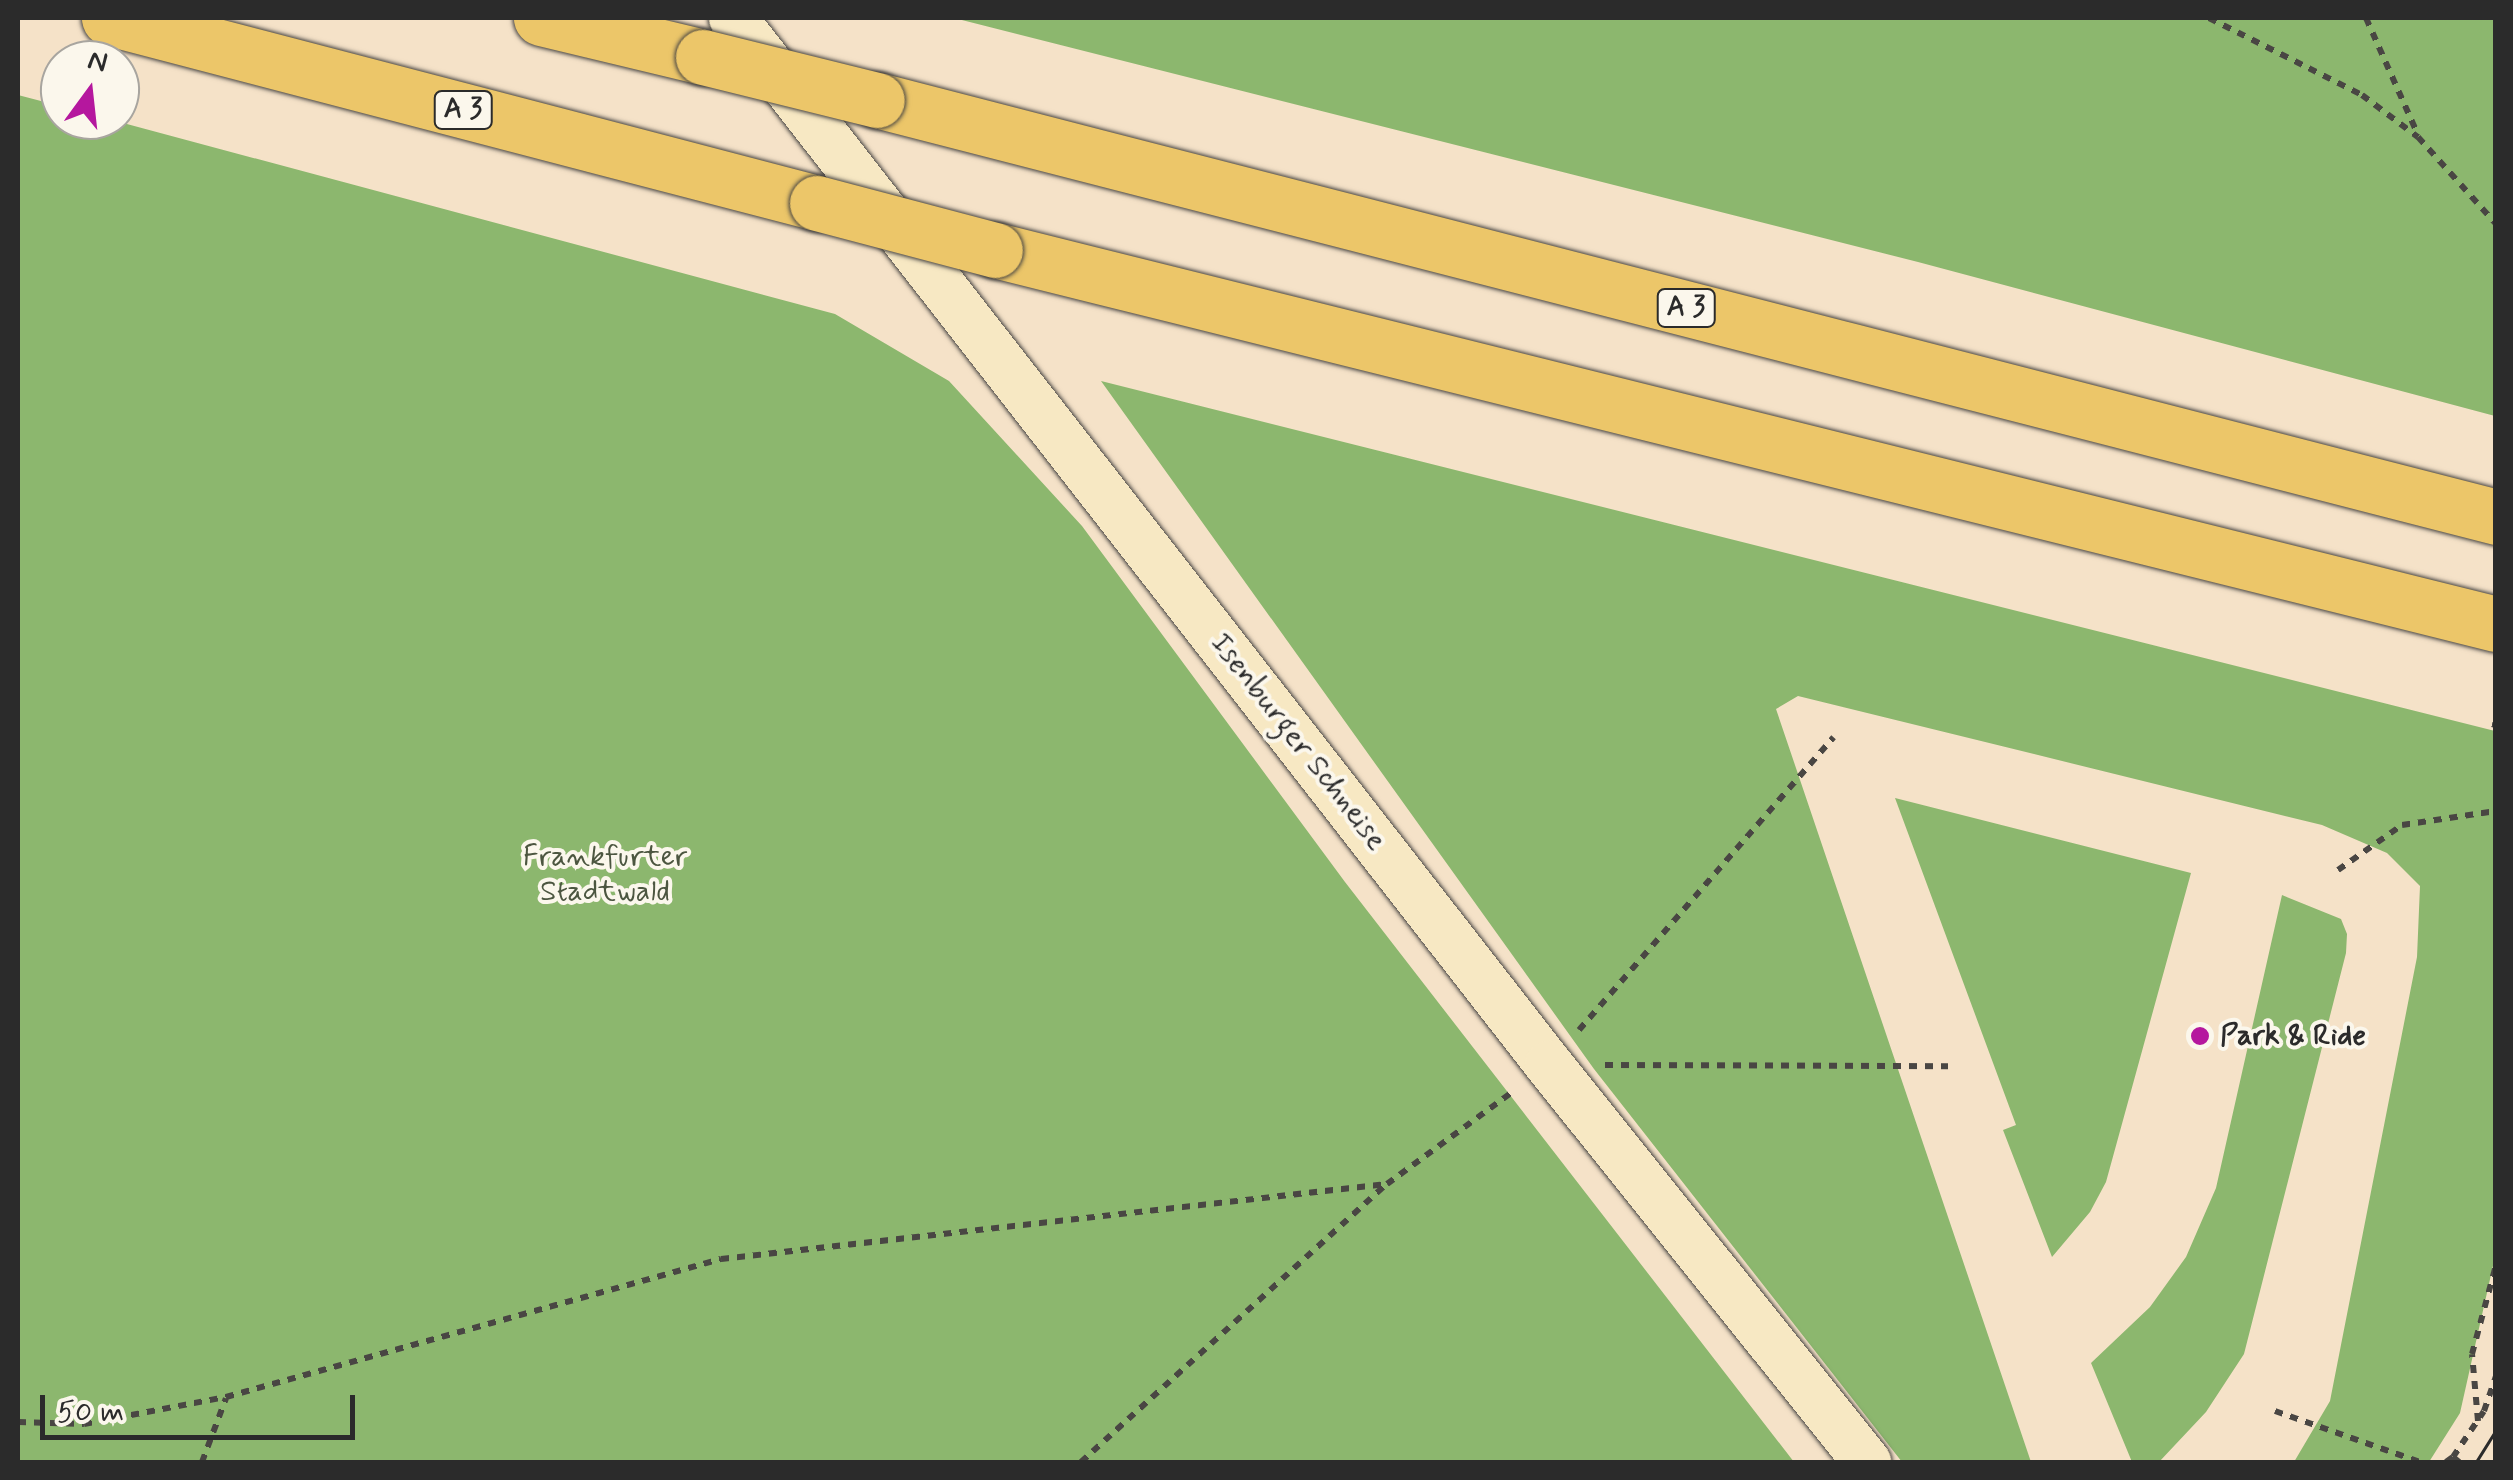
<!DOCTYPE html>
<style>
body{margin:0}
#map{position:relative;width:2513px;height:1480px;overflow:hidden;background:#f5e2c8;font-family:Mynerve,sans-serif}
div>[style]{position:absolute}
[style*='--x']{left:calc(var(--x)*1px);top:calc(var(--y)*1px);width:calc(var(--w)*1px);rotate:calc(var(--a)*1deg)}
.forest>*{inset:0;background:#8cb76e}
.path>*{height:6px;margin-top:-3px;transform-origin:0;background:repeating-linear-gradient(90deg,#494643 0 8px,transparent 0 16px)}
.roads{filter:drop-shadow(0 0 2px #494643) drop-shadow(0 0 2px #494643)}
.secondary>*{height:48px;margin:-24px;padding:0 24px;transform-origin:24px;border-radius:24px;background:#f7e8c3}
.highway>*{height:55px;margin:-27.5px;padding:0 27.5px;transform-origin:27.5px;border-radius:27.5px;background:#ecc669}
.tram>*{height:2.5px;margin:-1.25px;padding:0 1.25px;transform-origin:1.25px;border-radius:1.25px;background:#2b2b2b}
.bridges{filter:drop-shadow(0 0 2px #494643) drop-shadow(0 0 2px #494643)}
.highway-bridge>*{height:55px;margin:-27.5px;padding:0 27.5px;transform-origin:27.5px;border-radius:27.5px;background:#ecc669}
.dots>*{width:28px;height:28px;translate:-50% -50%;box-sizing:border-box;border:5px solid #fbf7ec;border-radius:50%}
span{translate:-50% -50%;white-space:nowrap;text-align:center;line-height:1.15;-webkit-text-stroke:8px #fbf7ec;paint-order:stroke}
.shield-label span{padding:2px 8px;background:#fbf7ec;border:2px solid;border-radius:8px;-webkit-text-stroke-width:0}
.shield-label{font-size:28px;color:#2b2b2b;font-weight:700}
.street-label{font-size:30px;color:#2b2b2b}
.park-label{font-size:30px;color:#4c5640}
.poi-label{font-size:30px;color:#2b2b2b;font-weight:700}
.left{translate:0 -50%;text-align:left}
.frame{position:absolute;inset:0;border:20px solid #2b2b2b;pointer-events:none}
.north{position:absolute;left:40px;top:40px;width:100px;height:100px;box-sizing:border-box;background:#fbf7ec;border:2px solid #a8a59f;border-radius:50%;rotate:15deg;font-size:28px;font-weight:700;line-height:40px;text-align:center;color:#2b2b2b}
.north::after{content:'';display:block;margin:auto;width:35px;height:45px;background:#b5179e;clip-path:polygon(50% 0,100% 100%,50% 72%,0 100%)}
.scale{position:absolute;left:40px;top:1395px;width:315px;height:45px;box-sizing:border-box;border:5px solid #2b2b2b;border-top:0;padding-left:12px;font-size:30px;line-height:35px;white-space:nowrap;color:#2b2b2b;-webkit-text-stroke:8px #fbf7ec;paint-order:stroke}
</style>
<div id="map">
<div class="forest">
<i style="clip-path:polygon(954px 18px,2495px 18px,2495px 416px,1918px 262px)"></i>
<i style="clip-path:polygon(18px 95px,60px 106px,60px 120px,112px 120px,835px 314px,949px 381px,1082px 526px,1345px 882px,1794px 1462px,18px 1462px)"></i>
<i style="clip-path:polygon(1101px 381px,2495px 731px,2495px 1257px,2460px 1413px,2429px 1462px,2294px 1462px,2330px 1401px,2417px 957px,2420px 886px,2387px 853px,2322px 825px,1798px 696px,1776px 709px,2031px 1462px,1902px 1462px,1594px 1069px)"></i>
<i style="clip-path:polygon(1895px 798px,2191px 873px,2106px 1182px,2090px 1212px,2052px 1257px,2003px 1130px,2016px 1125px)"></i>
<i style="clip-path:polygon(2282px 895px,2341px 919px,2347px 934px,2346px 953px,2244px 1354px,2206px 1412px,2159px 1462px,2132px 1462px,2091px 1363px,2150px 1307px,2186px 1257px,2216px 1188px)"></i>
</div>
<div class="path">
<i style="--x:2209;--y:18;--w:171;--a:26.7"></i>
<i style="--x:2362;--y:95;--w:70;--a:36.9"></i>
<i style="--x:2418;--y:137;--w:117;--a:48.1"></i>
<i style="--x:2366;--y:18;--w:128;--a:66"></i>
<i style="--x:2492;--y:724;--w:4;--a:14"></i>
<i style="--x:2338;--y:870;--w:78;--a:-35.1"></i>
<i style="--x:2402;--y:825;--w:95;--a:-8.5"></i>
<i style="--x:1579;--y:1030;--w:388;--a:-49"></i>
<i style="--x:1605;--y:1065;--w:343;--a:0.2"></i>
<i style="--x:2275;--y:1411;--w:154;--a:19.4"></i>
<i style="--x:2478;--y:1421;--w:67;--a:-95.1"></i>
<i style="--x:2472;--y:1354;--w:92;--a:-74.9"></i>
<i style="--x:18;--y:1422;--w:66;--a:1.7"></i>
<i style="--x:84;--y:1424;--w:145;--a:-10.8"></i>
<i style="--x:226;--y:1397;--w:514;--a:-15.58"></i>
<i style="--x:721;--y:1259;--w:670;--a:-6.43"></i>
<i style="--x:2453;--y:1457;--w:55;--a:-56"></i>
<i style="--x:2484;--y:1411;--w:37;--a:-71"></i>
<i style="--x:202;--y:1462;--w:68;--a:-69.4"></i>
<i style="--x:1081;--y:1462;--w:413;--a:-42.3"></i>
<i style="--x:1387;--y:1184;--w:159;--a:-36.3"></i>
<i style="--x:2446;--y:1462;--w:9;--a:-36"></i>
<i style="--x:2453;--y:1457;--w:8;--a:40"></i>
</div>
<div class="roads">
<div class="secondary">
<i style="--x:733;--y:18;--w:1327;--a:52.07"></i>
<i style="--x:1549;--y:1065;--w:509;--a:51.31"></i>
</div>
<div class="highway">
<i style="--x:109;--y:18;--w:732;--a:14.64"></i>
<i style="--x:541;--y:18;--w:167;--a:13.5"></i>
<i style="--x:877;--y:100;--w:1672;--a:14.44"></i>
<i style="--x:995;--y:250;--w:1547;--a:13.99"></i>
</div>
</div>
<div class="tram">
<i style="--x:2476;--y:1462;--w:38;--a:-58"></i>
</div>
<div class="bridges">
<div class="highway-bridge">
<i style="--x:703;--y:57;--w:179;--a:13.9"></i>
<i style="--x:817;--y:203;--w:184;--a:14.8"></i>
</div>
</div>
<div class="dots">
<i style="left:2200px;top:1036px;background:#b5179e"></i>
</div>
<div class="shield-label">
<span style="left:463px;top:110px">A 3</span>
<span style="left:1686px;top:308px">A 3</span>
</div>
<div class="street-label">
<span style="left:1298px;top:742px;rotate:52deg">Isenburger Schneise</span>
</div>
<div class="park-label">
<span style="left:605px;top:874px">Frankfurter<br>Stadtwald</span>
</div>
<div class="poi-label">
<span class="left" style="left:2220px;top:1036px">Park &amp; Ride</span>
</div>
<div class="frame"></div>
<div class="north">N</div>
<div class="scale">50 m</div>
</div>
